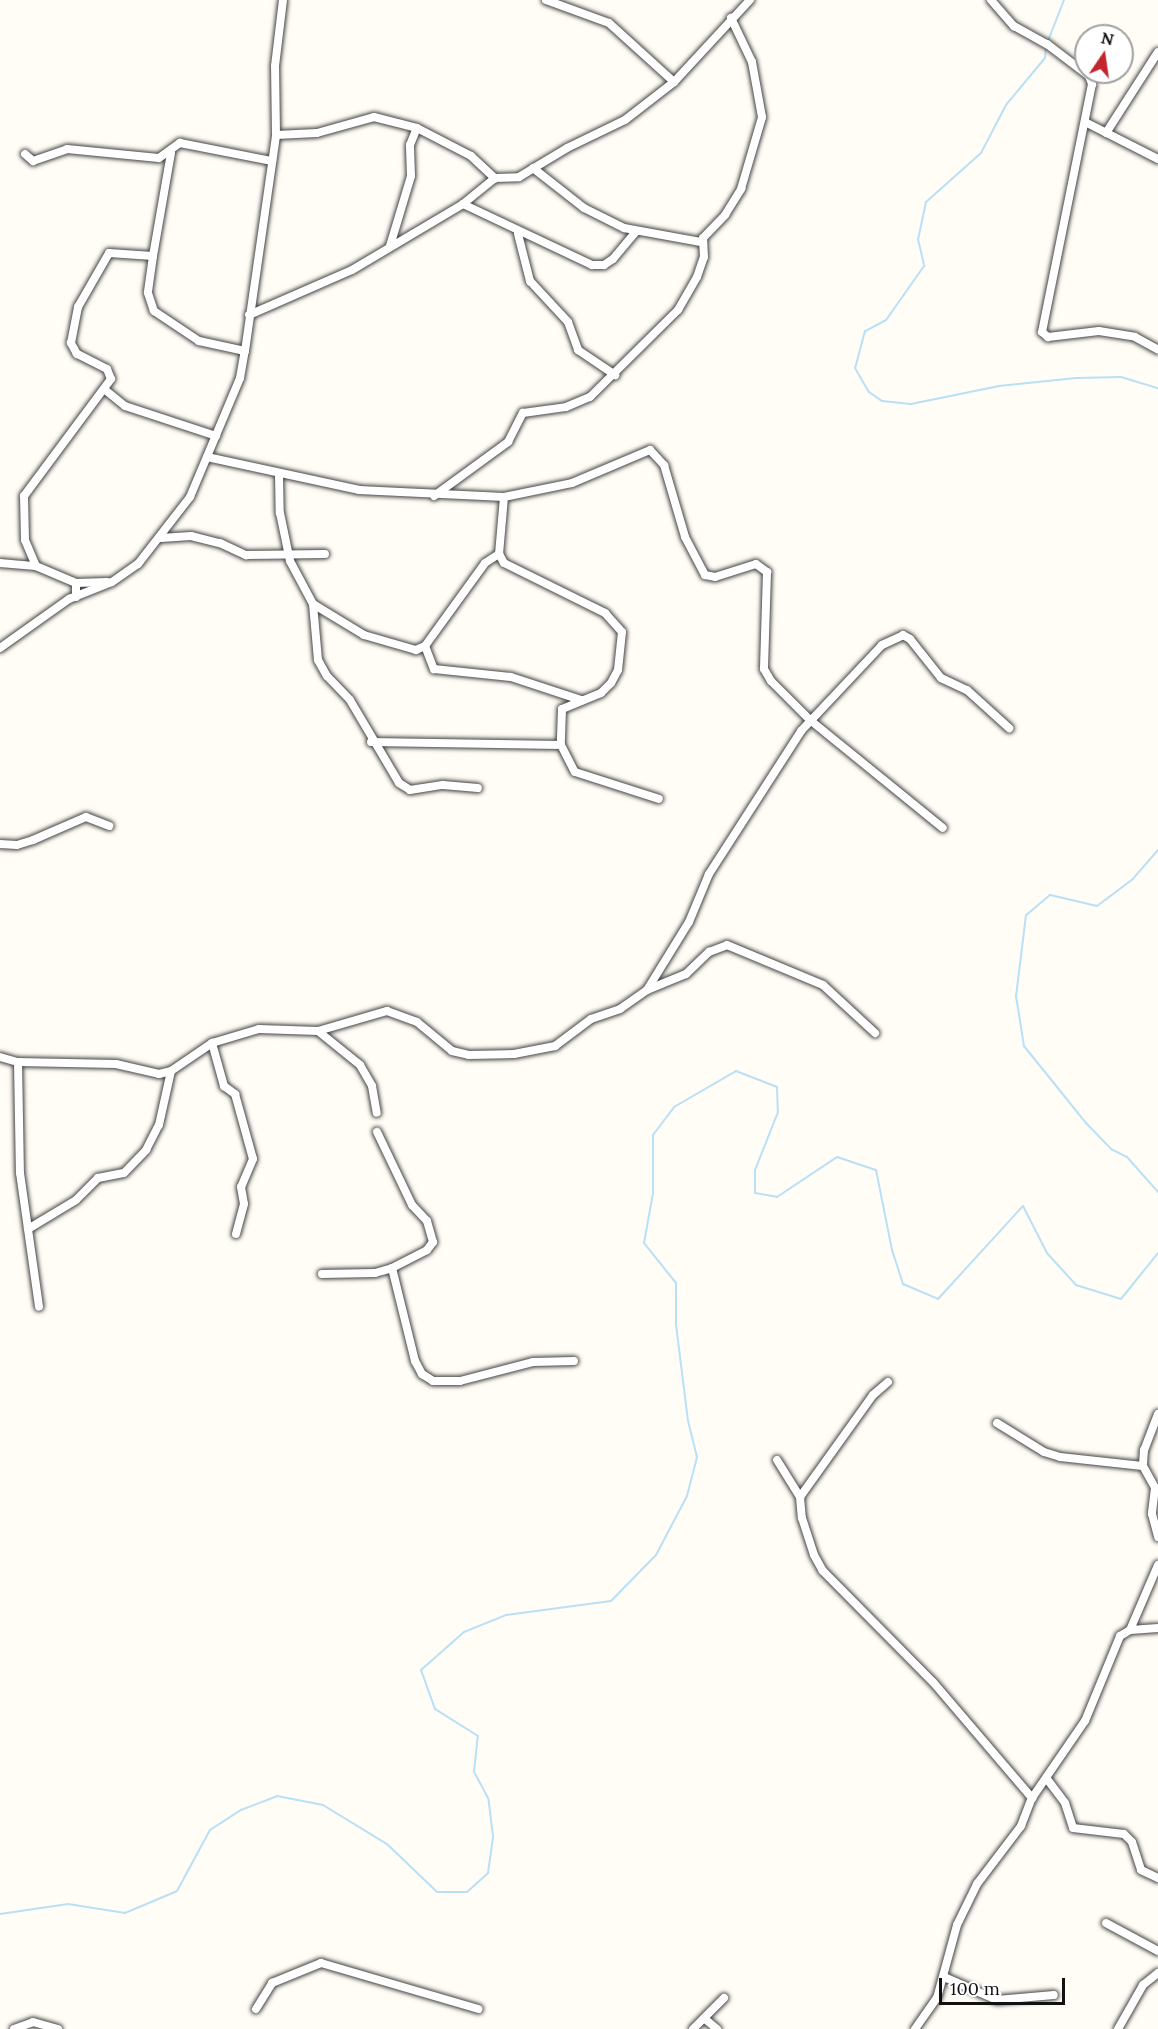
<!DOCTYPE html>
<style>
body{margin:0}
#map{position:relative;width:1158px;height:2029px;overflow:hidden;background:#fffdf5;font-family:Lora,serif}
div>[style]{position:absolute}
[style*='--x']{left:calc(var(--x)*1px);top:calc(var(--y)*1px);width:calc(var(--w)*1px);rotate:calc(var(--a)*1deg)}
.stream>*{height:2px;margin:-1px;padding:0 1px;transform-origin:1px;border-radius:1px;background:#b9e0f7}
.roads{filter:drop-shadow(0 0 2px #444) drop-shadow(0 0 2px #444)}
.street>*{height:8px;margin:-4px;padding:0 4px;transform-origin:4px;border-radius:4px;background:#fff}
span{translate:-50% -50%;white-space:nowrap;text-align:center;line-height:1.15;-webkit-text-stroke:6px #fff;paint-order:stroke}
.north{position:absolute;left:1074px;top:24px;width:60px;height:60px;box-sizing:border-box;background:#fff;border:2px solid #a0a0a0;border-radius:50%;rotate:13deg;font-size:16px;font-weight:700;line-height:24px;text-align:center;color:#111}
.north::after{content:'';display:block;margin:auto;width:21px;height:27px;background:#c4262e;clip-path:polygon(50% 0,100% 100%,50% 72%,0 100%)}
.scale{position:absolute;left:939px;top:1978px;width:126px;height:27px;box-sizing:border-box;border:3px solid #111;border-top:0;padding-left:8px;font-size:18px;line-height:21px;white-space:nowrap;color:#111;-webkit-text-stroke:4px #fff;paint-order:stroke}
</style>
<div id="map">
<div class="stream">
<i style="--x:1048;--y:41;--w:44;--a:-68.7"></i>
<i style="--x:1046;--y:47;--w:11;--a:95"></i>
<i style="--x:1045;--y:58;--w:61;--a:129.7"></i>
<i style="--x:1006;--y:105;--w:54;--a:117.5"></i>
<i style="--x:981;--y:153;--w:74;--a:138.3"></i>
<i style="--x:926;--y:202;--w:38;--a:102"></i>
<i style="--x:918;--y:239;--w:28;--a:77"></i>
<i style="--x:924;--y:266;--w:66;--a:125.1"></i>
<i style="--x:886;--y:320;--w:24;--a:152"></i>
<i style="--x:865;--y:331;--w:38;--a:105"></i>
<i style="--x:855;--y:368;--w:28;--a:60"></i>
<i style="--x:869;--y:392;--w:16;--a:35"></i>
<i style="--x:882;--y:401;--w:29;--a:6"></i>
<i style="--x:911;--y:404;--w:90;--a:-11.6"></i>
<i style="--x:999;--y:386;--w:77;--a:-5.9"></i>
<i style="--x:1076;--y:378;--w:45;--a:-1.3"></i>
<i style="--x:1121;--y:377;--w:39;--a:17"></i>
<i style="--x:1158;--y:850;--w:38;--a:131"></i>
<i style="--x:1133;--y:879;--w:45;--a:143.1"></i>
<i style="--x:1097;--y:906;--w:48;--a:-166.8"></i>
<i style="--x:1050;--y:895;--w:31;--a:140"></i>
<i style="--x:1026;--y:915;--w:82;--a:97"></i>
<i style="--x:1016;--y:996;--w:51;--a:80.9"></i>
<i style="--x:1024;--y:1046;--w:99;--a:51.2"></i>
<i style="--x:1086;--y:1123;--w:36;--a:46"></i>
<i style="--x:1111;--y:1149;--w:18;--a:27"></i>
<i style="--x:1127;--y:1157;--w:47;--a:48.5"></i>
<i style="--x:0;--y:1914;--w:69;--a:-8.4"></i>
<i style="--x:68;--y:1904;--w:58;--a:9"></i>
<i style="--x:125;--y:1913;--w:56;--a:-22.9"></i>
<i style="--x:177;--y:1891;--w:69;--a:-61.6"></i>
<i style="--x:210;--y:1830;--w:37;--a:-33"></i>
<i style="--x:241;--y:1810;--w:39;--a:-21"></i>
<i style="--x:277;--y:1796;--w:47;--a:11.1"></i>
<i style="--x:323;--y:1805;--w:75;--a:31.4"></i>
<i style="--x:387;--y:1844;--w:69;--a:43.8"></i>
<i style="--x:437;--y:1892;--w:30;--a:0"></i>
<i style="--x:467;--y:1892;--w:28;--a:-42"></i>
<i style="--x:488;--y:1873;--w:37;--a:-82"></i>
<i style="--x:493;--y:1836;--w:38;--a:-97"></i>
<i style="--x:488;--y:1798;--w:30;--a:-118"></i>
<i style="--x:474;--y:1772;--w:36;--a:-84"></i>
<i style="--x:478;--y:1736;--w:51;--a:-147.9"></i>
<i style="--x:435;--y:1709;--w:41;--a:-109.7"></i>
<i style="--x:421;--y:1670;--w:57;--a:-41.5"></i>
<i style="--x:464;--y:1632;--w:45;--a:-22"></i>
<i style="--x:506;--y:1615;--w:106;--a:-7.6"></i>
<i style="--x:611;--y:1601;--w:64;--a:-45.6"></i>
<i style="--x:656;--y:1555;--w:67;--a:-62.3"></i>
<i style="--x:687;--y:1496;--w:40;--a:-75.6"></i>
<i style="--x:697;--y:1457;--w:37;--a:-104"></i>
<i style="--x:688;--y:1421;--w:97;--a:-97.1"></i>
<i style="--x:676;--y:1325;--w:42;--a:-90"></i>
<i style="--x:676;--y:1283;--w:51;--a:-128.7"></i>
<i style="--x:644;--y:1243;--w:51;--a:-79.8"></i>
<i style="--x:653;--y:1193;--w:58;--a:-90"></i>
<i style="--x:653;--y:1135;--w:35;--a:-53"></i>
<i style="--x:674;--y:1107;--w:72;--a:-30.1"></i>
<i style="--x:736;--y:1071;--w:44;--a:21.3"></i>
<i style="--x:777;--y:1087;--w:25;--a:88"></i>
<i style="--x:778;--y:1112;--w:62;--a:111.6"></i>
<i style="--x:755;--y:1170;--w:23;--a:90"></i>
<i style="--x:755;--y:1193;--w:22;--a:10"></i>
<i style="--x:777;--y:1197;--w:72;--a:-33.7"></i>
<i style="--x:837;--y:1157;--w:41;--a:18.4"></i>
<i style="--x:876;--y:1170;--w:82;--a:78.7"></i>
<i style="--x:892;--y:1250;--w:36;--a:72"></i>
<i style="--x:903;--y:1284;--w:38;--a:23"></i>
<i style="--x:938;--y:1299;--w:126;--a:-47.6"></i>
<i style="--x:1023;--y:1206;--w:53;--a:62.9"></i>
<i style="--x:1047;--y:1253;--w:43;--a:47.8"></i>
<i style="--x:1076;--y:1285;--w:47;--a:17.3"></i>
<i style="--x:1121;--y:1299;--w:59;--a:-51.2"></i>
</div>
<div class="roads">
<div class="street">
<i style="--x:546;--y:0;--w:67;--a:20.1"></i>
<i style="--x:609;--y:23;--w:88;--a:42.2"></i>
<i style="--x:991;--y:0;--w:35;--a:49"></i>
<i style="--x:1014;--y:26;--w:38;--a:29"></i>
<i style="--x:1047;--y:44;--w:53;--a:37.3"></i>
<i style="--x:1089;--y:76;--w:9;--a:69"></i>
<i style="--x:1092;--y:84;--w:253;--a:101.4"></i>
<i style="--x:1042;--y:332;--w:8;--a:40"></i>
<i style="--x:1048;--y:337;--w:51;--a:-6.7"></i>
<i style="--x:1099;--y:331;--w:36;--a:9"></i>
<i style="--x:1135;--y:337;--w:26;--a:29"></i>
<i style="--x:1085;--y:122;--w:82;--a:26.9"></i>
<i style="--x:1106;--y:133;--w:96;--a:-57.3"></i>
<i style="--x:276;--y:135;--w:41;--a:-2.8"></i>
<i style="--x:317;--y:133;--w:59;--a:-15.7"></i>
<i style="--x:374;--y:117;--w:44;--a:14.3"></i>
<i style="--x:417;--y:128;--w:61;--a:27.4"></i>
<i style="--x:471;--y:156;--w:33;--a:43"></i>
<i style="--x:25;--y:154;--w:11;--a:41"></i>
<i style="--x:33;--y:161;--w:36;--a:-19"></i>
<i style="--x:67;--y:149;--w:92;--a:5.6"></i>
<i style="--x:159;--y:158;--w:26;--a:-36"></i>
<i style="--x:180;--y:143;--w:94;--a:11.1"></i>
<i style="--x:533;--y:168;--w:65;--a:38.1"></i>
<i style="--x:584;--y:208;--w:45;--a:26.6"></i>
<i style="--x:624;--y:228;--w:78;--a:10.3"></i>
<i style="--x:463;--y:204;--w:143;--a:25.3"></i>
<i style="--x:592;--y:265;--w:12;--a:0"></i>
<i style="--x:604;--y:265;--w:11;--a:-34"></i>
<i style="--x:613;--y:259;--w:35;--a:-50"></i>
<i style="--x:518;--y:234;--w:49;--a:75.7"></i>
<i style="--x:530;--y:281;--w:56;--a:47.2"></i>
<i style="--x:568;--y:322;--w:30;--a:70"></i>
<i style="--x:578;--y:350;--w:45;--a:34"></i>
<i style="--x:390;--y:246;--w:73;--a:-73.3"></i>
<i style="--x:411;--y:176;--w:31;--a:-92"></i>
<i style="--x:410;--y:145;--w:18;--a:-68"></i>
<i style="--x:153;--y:256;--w:37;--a:98"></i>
<i style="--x:148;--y:293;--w:19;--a:72"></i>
<i style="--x:154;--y:311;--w:54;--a:33.7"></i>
<i style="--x:199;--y:341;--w:47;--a:12.3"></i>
<i style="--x:249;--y:315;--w:112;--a:-23.6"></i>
<i style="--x:352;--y:270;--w:129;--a:-30.7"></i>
<i style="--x:463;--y:204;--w:41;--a:-39.1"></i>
<i style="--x:495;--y:178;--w:24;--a:-2"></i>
<i style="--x:519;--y:177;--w:56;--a:-31.1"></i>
<i style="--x:567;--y:148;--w:64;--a:-25.8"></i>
<i style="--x:625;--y:120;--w:62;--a:-37.8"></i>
<i style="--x:674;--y:82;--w:112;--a:-47.2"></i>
<i style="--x:104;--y:389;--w:27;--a:39"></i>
<i style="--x:125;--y:406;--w:96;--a:18.2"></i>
<i style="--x:207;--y:457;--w:156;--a:12.2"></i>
<i style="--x:359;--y:490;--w:145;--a:2.8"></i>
<i style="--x:504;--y:497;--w:69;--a:-11.6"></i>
<i style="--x:572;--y:483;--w:85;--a:-22.9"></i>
<i style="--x:650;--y:450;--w:21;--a:47"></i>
<i style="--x:664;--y:465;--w:75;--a:73.7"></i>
<i style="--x:685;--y:537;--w:43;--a:62.2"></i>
<i style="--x:705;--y:575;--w:10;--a:11"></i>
<i style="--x:715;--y:577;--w:43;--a:-17.6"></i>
<i style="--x:756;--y:564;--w:14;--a:36"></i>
<i style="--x:767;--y:572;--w:97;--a:91.8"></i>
<i style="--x:764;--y:669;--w:14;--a:60"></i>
<i style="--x:771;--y:681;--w:55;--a:45"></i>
<i style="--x:810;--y:720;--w:171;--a:39.1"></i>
<i style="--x:279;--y:474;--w:39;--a:89"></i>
<i style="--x:280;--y:513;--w:49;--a:78.2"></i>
<i style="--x:290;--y:561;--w:49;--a:61.9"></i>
<i style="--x:313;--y:604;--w:56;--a:84.9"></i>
<i style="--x:318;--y:660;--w:18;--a:61"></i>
<i style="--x:327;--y:676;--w:33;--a:46"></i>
<i style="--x:350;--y:700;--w:96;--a:59.4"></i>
<i style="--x:399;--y:783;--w:13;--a:32"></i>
<i style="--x:410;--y:790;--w:33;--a:-9"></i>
<i style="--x:443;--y:785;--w:35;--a:5"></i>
<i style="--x:434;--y:496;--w:92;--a:-36.1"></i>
<i style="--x:508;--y:442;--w:33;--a:-63"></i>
<i style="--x:523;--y:413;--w:43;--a:-7.9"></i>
<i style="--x:566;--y:407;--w:26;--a:-23"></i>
<i style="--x:590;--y:397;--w:124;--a:-44.7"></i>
<i style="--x:678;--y:310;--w:38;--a:-60"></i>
<i style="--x:697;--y:277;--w:21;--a:-71"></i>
<i style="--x:704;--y:257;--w:19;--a:-93"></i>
<i style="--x:703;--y:238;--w:32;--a:-46"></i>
<i style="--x:725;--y:215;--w:31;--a:-58"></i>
<i style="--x:741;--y:189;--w:75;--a:-73.7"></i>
<i style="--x:762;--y:117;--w:56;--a:-100.3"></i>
<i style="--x:752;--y:62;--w:49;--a:-115.5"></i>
<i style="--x:504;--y:497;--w:57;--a:95"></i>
<i style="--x:499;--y:554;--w:10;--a:61"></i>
<i style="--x:504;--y:563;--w:113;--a:26.3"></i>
<i style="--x:605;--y:613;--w:25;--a:48"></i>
<i style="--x:622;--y:632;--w:38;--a:96"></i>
<i style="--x:618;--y:670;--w:15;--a:118"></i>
<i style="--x:611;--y:683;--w:14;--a:135"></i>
<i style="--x:601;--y:693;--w:42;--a:157.7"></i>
<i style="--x:562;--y:709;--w:36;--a:92"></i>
<i style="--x:161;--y:538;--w:30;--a:-4"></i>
<i style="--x:191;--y:536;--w:30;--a:14"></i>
<i style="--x:220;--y:543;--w:29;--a:25"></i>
<i style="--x:246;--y:555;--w:79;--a:-0.7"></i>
<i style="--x:0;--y:563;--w:36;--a:5"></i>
<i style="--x:76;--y:583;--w:31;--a:-2"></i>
<i style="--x:76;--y:597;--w:14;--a:-90"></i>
<i style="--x:76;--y:583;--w:43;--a:-157"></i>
<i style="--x:36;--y:566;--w:28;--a:-113"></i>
<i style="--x:25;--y:540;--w:44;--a:-91.3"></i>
<i style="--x:24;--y:496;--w:146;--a:-53.4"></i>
<i style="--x:111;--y:379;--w:11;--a:-112"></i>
<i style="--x:107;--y:369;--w:34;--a:-153"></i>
<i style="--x:77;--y:354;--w:13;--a:-119"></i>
<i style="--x:71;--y:343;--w:37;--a:-79"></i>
<i style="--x:78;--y:307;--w:62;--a:-60.1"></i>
<i style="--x:109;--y:253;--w:44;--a:3.9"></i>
<i style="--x:153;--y:256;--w:105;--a:-80.1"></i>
<i style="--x:313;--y:604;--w:60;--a:31.3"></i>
<i style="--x:364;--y:635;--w:54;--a:16.1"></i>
<i style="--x:416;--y:650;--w:10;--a:-24"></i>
<i style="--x:425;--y:646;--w:102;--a:-54.1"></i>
<i style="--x:485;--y:563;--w:17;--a:-33"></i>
<i style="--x:425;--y:646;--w:25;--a:69"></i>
<i style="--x:434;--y:669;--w:77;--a:5.9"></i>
<i style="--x:511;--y:677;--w:74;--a:18.2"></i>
<i style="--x:0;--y:648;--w:85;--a:-35.4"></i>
<i style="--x:69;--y:599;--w:46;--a:-21.6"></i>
<i style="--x:112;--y:582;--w:32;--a:-35"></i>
<i style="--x:138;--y:564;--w:85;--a:-52.2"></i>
<i style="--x:190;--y:497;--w:129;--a:-67.2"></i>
<i style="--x:240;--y:378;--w:27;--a:-80"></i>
<i style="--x:245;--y:351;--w:218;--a:-81.8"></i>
<i style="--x:276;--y:135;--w:69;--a:-90.8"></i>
<i style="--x:275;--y:66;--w:66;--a:-83.1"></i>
<i style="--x:371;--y:742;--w:190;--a:0.9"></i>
<i style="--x:561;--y:745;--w:30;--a:63"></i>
<i style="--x:575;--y:772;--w:88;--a:17.8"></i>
<i style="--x:0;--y:844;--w:17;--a:3"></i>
<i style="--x:17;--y:845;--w:17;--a:-17"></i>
<i style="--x:33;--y:840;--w:58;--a:-23.5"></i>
<i style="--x:86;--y:817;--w:25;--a:21"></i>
<i style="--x:647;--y:990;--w:80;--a:-58.3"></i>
<i style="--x:689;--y:922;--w:52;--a:-67.4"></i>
<i style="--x:709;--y:874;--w:170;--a:-57.2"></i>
<i style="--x:801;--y:731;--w:118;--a:-46.7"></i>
<i style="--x:882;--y:645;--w:23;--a:-25"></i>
<i style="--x:903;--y:635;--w:8;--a:30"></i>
<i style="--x:910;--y:639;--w:50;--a:51.5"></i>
<i style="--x:941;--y:678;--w:29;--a:25"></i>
<i style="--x:967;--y:690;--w:57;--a:42.1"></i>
<i style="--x:318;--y:1031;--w:54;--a:39"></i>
<i style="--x:360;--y:1065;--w:24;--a:60"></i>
<i style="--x:372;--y:1086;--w:27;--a:80"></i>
<i style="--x:212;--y:1043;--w:45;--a:74.4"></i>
<i style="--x:224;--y:1086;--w:14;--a:36"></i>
<i style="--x:235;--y:1094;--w:67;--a:74.5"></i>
<i style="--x:253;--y:1159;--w:30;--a:113"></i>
<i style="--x:241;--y:1187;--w:17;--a:80"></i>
<i style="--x:244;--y:1204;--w:31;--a:105"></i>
<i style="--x:0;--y:1057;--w:19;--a:16"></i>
<i style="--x:18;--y:1062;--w:98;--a:1.2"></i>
<i style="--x:116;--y:1064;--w:44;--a:13.1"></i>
<i style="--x:159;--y:1074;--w:12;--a:-14"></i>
<i style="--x:171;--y:1071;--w:50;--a:-34.3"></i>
<i style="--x:212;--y:1043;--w:49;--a:-16.6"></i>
<i style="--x:259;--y:1029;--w:59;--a:1.9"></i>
<i style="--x:318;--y:1031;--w:72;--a:-16.2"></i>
<i style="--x:387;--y:1011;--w:32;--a:20"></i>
<i style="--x:417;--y:1022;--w:45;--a:39.6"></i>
<i style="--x:452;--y:1051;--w:17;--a:13"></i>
<i style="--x:469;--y:1055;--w:45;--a:-1.3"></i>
<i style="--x:514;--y:1054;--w:42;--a:-11"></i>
<i style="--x:555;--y:1046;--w:45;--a:-36.9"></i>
<i style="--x:591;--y:1019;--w:31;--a:-19"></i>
<i style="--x:620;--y:1009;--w:33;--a:-35"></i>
<i style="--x:647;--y:990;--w:42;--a:-22.3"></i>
<i style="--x:686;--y:974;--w:32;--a:-44"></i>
<i style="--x:709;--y:952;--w:19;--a:-21"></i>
<i style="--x:727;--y:945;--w:104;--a:22.6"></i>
<i style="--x:823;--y:985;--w:71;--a:42.7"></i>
<i style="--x:18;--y:1062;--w:111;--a:89"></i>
<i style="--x:20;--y:1173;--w:135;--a:81.9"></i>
<i style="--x:28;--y:1229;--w:56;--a:-31.1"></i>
<i style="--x:76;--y:1200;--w:31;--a:-45"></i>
<i style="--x:98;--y:1178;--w:26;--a:-11"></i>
<i style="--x:124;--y:1173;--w:32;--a:-46"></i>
<i style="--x:146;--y:1150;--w:28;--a:-63"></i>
<i style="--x:159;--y:1125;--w:55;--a:-77.5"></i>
<i style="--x:392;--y:1268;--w:96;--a:76.1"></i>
<i style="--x:415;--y:1361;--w:15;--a:62"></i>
<i style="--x:422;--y:1374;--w:13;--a:32"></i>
<i style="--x:433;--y:1381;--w:27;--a:0"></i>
<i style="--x:460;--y:1381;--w:75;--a:-14.6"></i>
<i style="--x:533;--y:1362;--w:41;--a:-1.4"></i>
<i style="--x:322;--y:1274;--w:53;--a:-1.1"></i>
<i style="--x:375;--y:1273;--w:18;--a:-16"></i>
<i style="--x:392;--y:1268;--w:39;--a:-27"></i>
<i style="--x:427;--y:1250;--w:10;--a:-53"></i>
<i style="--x:433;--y:1242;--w:22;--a:-106"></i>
<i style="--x:427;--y:1221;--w:22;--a:-133"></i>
<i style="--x:412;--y:1205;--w:81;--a:-115.6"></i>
<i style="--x:888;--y:1382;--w:20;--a:139"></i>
<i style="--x:873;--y:1395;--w:125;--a:125.6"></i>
<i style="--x:800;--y:1497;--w:21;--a:85"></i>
<i style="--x:802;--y:1518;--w:39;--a:72"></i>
<i style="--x:814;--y:1555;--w:18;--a:61"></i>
<i style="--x:823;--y:1571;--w:156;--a:45.3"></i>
<i style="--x:933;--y:1682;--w:153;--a:49.5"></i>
<i style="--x:1158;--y:1414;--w:39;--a:111"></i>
<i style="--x:1144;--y:1450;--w:16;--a:94"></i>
<i style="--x:1143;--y:1466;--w:25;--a:61"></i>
<i style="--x:1155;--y:1488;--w:26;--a:97"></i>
<i style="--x:1152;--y:1514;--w:24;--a:75"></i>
<i style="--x:997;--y:1423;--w:55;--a:31.7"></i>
<i style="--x:1044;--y:1452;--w:17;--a:17"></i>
<i style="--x:1060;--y:1457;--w:83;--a:6.2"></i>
<i style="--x:777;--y:1460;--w:44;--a:58.1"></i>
<i style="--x:1130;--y:1630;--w:71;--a:-66.7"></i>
<i style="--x:1047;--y:1779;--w:30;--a:53"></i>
<i style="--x:1065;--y:1803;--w:26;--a:72"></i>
<i style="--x:1073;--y:1828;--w:51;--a:6.7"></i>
<i style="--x:1124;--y:1834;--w:11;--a:45"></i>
<i style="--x:1132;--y:1842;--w:29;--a:72"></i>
<i style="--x:1141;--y:1870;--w:19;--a:25"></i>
<i style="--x:1106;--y:1923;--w:59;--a:28.3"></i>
<i style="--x:944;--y:1977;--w:58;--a:23.5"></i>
<i style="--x:997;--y:2000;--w:57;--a:-5"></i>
<i style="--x:256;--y:2009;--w:31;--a:-58"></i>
<i style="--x:272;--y:1983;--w:53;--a:-22.2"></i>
<i style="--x:321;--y:1963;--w:164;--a:16.3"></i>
<i style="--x:705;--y:2019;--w:16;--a:40"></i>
<i style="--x:14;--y:2029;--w:20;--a:-20"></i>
<i style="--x:33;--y:2022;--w:26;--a:16"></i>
<i style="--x:693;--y:2029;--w:44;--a:-45"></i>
<i style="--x:915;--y:2029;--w:38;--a:-55"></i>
<i style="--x:937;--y:1998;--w:76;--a:-74.7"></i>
<i style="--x:957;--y:1925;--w:46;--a:-64"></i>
<i style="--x:977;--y:1884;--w:73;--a:-52.8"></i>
<i style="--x:1021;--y:1826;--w:30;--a:-69"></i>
<i style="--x:1032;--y:1798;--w:93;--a:-55.5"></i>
<i style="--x:1085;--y:1721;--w:92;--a:-67.6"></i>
<i style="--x:1120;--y:1636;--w:12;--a:-31"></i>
<i style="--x:1130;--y:1630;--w:28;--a:-4"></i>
<i style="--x:1118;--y:2029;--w:51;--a:-60.4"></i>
<i style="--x:1143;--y:1985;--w:19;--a:-39"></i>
</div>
</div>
<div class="north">N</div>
<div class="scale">100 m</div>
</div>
